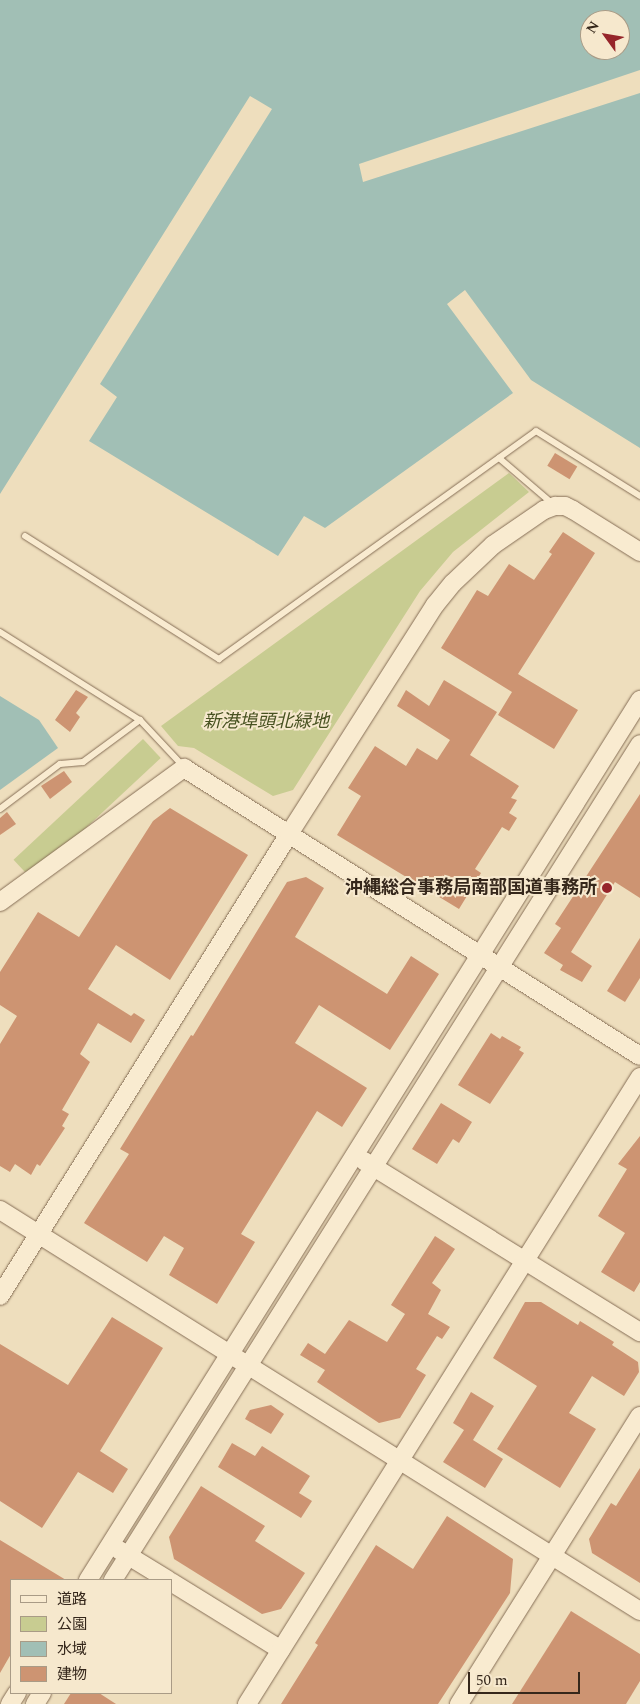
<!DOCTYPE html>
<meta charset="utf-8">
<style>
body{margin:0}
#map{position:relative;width:640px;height:1704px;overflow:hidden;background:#eedebd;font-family:Spectral,"Noto Sans JP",serif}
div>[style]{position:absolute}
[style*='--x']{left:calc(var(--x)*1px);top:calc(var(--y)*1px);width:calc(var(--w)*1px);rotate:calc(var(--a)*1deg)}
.green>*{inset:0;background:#c8cc91;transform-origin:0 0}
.water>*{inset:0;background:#a1bfb5}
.building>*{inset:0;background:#cd9472;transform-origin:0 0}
.roads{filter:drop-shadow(0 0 1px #866e56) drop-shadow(0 0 1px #866e56)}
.lane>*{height:6px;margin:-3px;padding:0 3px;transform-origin:3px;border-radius:3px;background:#f9ebd0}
.secondary>*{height:18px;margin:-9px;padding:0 9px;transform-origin:9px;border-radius:9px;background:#f9ebd0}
.dots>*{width:14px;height:14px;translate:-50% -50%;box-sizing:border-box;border:2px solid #f6e8cd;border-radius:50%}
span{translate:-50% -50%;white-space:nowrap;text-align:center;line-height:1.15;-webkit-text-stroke:4px #f6e8cd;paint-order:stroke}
.park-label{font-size:18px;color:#485221;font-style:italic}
.poi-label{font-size:18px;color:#35271b;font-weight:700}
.right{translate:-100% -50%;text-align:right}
.legend{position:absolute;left:10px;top:1579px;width:162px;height:115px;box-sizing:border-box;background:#f6e8cd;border:1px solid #a99b86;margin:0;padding:6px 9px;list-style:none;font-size:15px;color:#35271b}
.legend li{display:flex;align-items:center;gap:10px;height:25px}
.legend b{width:25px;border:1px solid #a99b86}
.north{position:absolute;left:580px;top:10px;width:50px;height:50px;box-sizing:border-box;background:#f6e8cd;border:1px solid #a99b86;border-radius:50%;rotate:302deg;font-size:14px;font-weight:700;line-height:20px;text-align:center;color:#35271b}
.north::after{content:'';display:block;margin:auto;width:18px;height:22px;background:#96252a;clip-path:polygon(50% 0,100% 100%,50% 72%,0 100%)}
.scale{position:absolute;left:468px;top:1672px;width:112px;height:22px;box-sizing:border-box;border:2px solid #35271b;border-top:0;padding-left:6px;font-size:15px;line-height:18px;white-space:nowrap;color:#35271b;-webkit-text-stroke:4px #f6e8cd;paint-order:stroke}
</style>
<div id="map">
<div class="green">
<i style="clip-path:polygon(509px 473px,529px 492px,453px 552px,420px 591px,293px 790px,273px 796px,194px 748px,178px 746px,161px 726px)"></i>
<i style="left:143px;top:739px;width:26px;height:177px;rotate:47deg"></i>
</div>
<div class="water">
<i style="clip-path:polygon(evenodd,0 0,640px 0,640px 70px,359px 164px,363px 182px,640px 93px,640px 448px,531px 380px,465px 290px,447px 304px,513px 393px,325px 528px,304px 516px,278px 556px,89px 441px,117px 397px,100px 384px,272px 109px,250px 96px,0 494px,0 0,590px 20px,620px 20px,620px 50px,590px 50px,590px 20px)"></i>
<i style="clip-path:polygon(0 696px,39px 720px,58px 748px,0 790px)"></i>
</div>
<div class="building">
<i style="left:555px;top:453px;width:26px;height:15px;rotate:31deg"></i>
<i style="clip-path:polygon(563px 532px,595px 553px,518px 674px,578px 710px,554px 749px,498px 715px,512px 692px,441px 648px,477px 590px,488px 596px,509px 564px,534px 580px,552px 554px,549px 552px)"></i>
<i style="clip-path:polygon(444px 680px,497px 712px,470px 755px,519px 786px,511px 798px,517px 800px,509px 813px,517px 818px,509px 831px,502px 827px,475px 869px,481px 873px,459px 909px,337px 835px,361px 796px,348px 788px,375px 746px,406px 766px,417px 748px,437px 760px,450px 740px,397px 706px,406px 690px,429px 706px)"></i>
<i style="clip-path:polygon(76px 690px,88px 697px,76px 713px,80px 717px,70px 732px,55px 720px)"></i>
<i style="clip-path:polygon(64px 771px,72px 782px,50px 799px,41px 786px)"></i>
<i style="clip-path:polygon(640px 794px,640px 898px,615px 882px,571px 952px,592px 966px,582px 982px,560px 970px,563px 965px,544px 953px,561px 928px,555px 924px)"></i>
<i style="clip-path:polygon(170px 808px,248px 855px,170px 980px,116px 945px,88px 989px,131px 1016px,134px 1013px,145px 1020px,131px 1043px,98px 1023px,80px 1054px,90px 1062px,62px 1110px,69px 1114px,62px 1126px,65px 1128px,40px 1166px,37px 1164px,31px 1175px,15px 1164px,10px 1172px,0 1166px,0 1044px,17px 1016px,0 1005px,0 972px,38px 912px,79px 937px,153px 821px)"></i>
<i style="clip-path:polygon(7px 812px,16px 824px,0 835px,0 818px)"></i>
<i style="clip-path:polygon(306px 877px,324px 888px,295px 937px,387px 994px,411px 956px,439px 974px,390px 1050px,319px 1005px,295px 1043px,367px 1088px,342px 1127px,317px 1111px,241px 1234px,255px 1242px,217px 1304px,169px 1275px,184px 1248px,164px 1236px,147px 1262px,84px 1223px,129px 1154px,120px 1149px,191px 1035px,193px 1036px,287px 882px)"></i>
<i style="clip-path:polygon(640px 938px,640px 978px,625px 1002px,607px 991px)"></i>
<i style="clip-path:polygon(491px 1033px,500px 1039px,502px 1036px,521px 1047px,519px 1050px,524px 1053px,490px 1104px,458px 1085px)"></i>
<i style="clip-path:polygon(441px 1103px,472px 1122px,459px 1143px,453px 1139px,437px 1164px,412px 1149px)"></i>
<i style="clip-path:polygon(640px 1136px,640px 1282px,634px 1292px,601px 1272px,625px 1233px,598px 1216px,627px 1169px,618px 1164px)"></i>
<i style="clip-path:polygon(435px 1236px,455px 1249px,432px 1283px,441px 1290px,428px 1314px,450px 1327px,442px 1339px,437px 1336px,416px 1369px,426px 1375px,400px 1418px,379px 1423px,317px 1382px,325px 1370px,300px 1355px,308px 1343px,325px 1354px,349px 1320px,387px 1342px,405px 1314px,391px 1305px)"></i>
<i style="clip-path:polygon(525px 1302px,541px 1302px,578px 1325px,580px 1321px,614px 1342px,612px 1345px,638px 1362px,639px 1372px,624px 1396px,592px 1376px,569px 1413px,596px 1429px,560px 1488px,497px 1449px,537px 1386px,493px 1358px)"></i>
<i style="clip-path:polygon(112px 1317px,163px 1348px,100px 1451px,128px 1469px,113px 1493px,78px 1472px,42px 1528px,0 1501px,0 1344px,68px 1385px)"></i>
<i style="clip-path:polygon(471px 1392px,494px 1406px,473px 1440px,503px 1459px,485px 1488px,443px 1462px,464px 1430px,453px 1423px)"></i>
<i style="clip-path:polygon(271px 1405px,284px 1414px,271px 1434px,245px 1419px,250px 1410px)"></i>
<i style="clip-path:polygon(232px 1443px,255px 1456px,262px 1446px,310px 1476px,299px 1493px,312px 1501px,301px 1518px,218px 1467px)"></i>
<i style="clip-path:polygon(640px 1468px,640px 1583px,592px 1553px,589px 1539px,611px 1503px,616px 1506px)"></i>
<i style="clip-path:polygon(201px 1486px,265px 1526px,255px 1541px,305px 1573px,281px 1609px,262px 1614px,174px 1559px,169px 1537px)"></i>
<i style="clip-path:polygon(447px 1516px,513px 1559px,510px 1593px,438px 1704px,281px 1704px,318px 1645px,315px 1643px,376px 1545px,413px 1569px)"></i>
<i style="clip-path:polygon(0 1540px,66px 1580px,11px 1580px,11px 1654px,0 1673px)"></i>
<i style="clip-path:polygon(571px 1611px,640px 1654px,640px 1681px,626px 1704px,512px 1704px)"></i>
<i style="clip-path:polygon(71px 1693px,99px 1693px,116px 1704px,64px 1704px)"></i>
</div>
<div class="roads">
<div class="lane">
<i style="--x:499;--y:458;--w:72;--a:40.5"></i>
<i style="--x:25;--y:536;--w:230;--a:32.4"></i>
<i style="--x:219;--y:659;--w:390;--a:-35.7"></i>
<i style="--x:536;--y:431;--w:123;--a:32"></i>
<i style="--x:0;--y:632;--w:165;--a:32.2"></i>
<i style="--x:140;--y:720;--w:64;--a:46.9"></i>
<i style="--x:0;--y:809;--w:75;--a:-36.9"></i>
<i style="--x:60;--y:764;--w:23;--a:-5"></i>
<i style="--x:83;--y:762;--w:71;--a:-36.4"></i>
</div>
<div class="secondary">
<i style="--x:0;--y:902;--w:228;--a:-36.1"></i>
<i style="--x:184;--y:768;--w:539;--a:32.28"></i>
<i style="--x:364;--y:1161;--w:325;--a:31.8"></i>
<i style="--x:0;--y:1210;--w:755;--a:32.07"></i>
<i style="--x:0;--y:1296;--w:545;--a:-57.97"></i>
<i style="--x:289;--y:834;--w:272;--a:-57.5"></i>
<i style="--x:435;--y:605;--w:28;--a:-51"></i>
<i style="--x:453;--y:583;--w:55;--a:-43.5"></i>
<i style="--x:493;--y:545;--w:62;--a:-34.5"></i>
<i style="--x:544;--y:510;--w:12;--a:-20"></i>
<i style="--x:555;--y:506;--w:10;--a:0"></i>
<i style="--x:565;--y:506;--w:9;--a:27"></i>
<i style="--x:573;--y:510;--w:79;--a:32.1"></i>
<i style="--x:119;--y:1550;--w:57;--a:31.5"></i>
<i style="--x:88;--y:1580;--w:1039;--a:-57.9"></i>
<i style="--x:113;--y:1580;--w:988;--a:-57.77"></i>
<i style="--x:171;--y:1582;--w:129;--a:31.7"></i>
<i style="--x:10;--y:1704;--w:13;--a:-58"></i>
<i style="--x:35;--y:1704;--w:13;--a:-58"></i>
<i style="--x:247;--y:1704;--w:740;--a:-57.92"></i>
<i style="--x:459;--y:1704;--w:340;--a:-57.9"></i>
</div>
</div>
<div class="dots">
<i style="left:607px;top:888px;background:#96252a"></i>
</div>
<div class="park-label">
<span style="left:266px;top:722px">新港埠頭北緑地</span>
</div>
<div class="poi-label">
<span class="right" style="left:597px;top:888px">沖縄総合事務局南部国道事務所</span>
</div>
<ul class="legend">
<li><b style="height:6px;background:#f9ebd0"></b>道路</li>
<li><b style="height:14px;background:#c8cc91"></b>公園</li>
<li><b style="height:14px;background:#a1bfb5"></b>水域</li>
<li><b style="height:14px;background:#cd9472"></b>建物</li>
</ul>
<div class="north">N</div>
<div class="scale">50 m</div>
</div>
